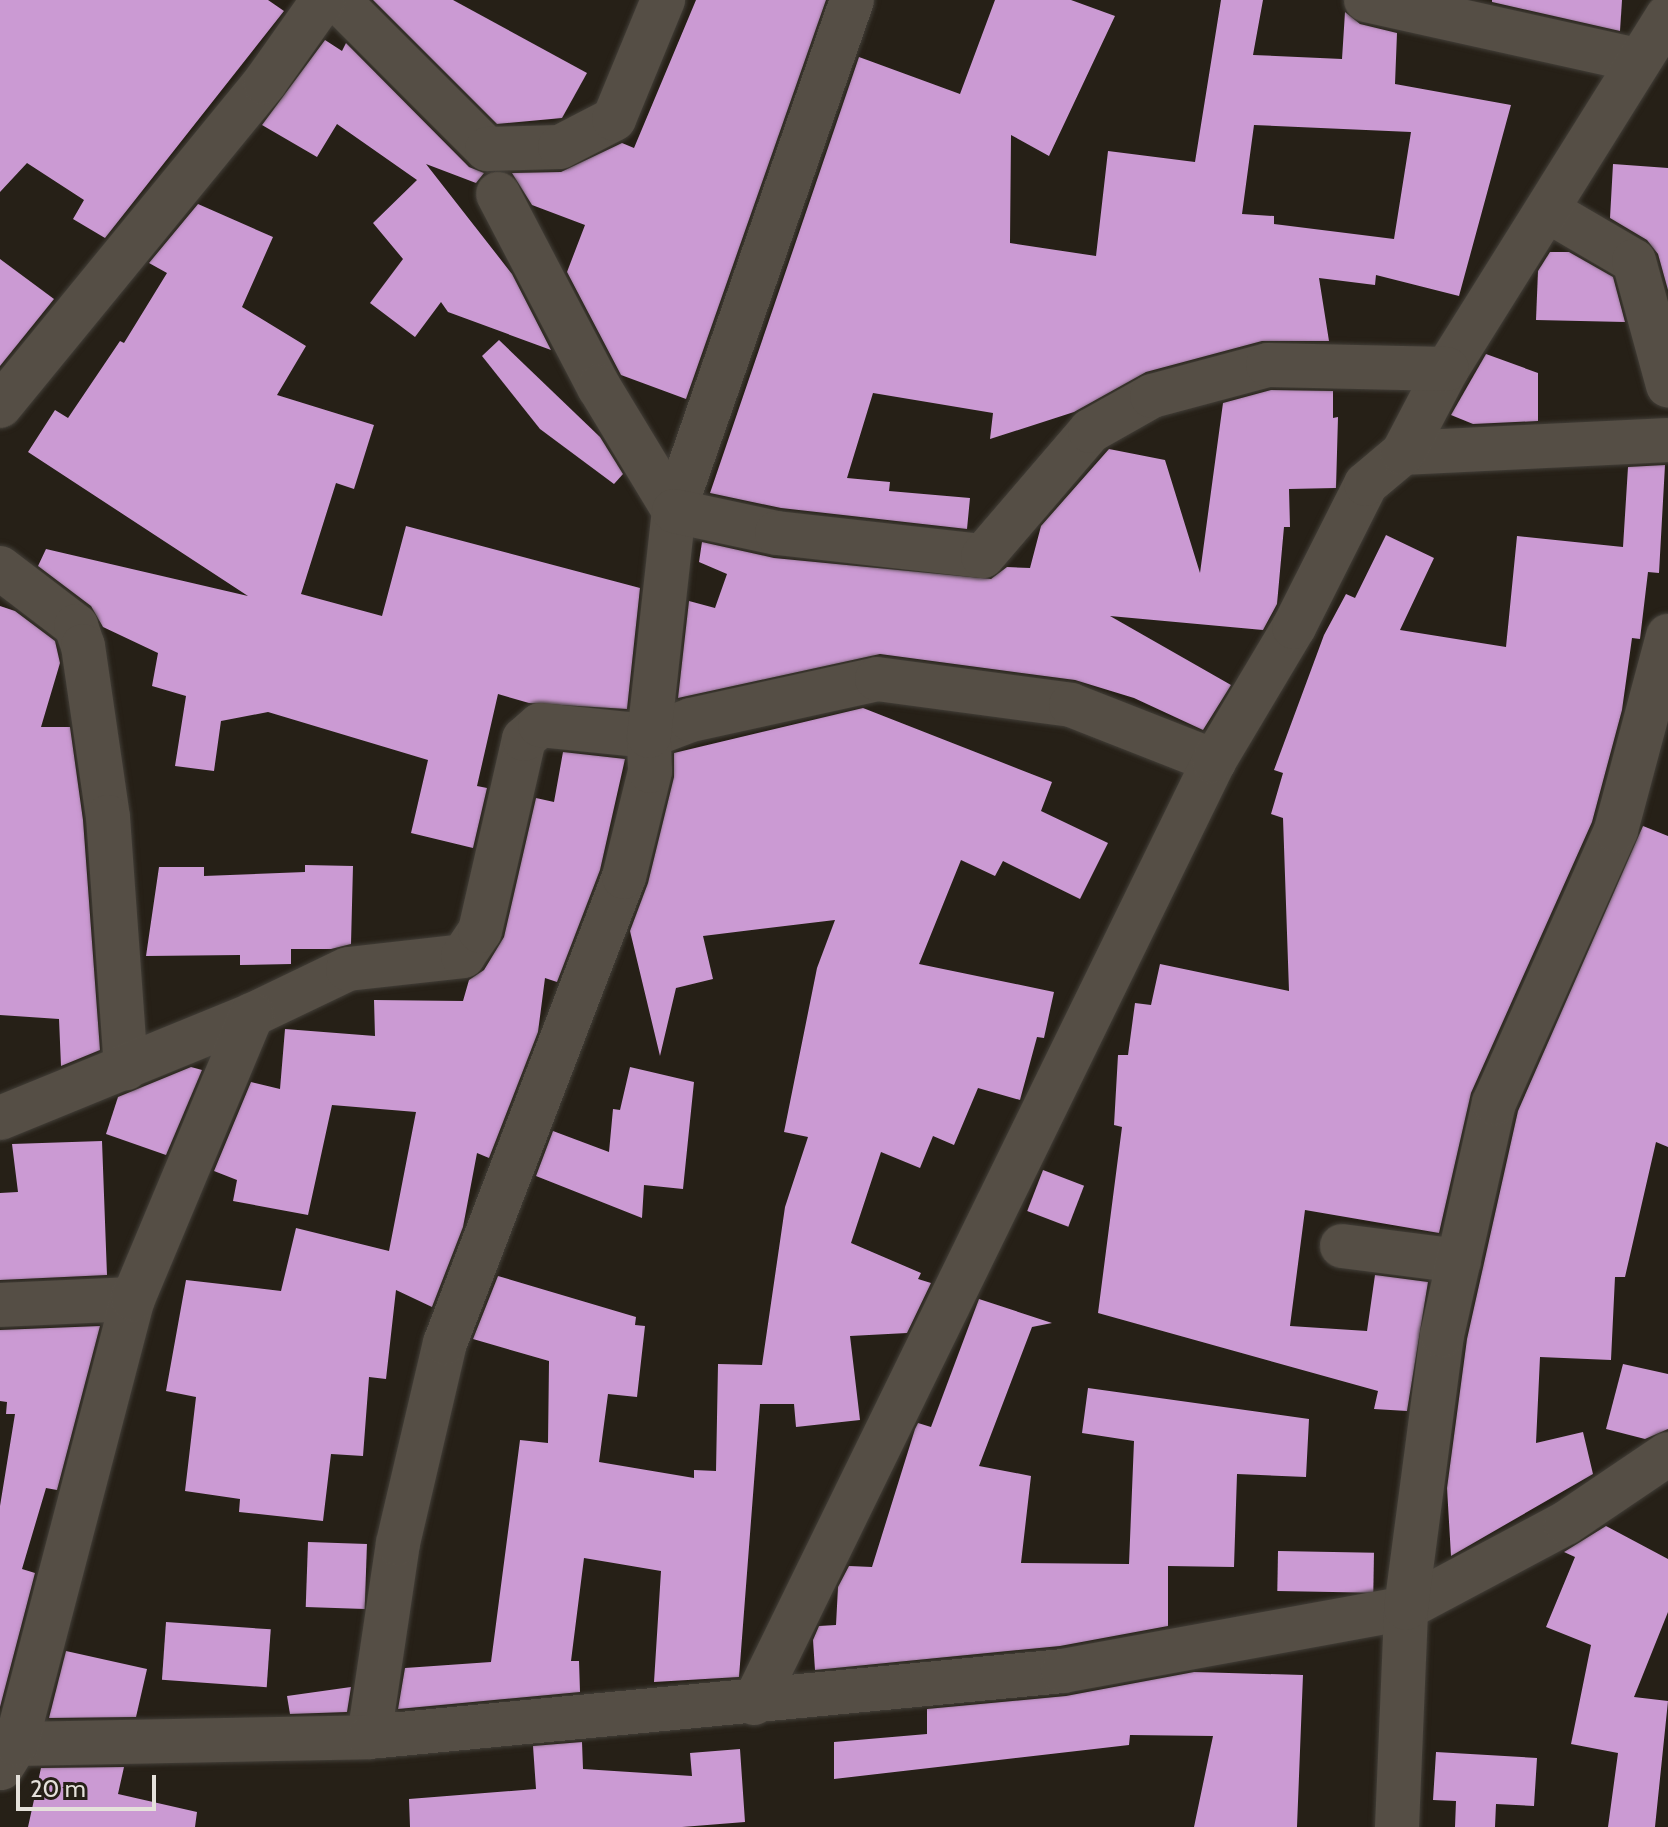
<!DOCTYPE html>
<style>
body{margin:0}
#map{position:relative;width:1668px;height:1827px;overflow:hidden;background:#262017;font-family:Cabin,sans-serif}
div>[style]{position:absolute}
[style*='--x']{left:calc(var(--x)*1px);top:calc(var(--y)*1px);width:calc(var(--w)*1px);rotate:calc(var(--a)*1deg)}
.building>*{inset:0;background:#cb9ad3;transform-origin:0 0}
.roads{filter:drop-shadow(0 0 2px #423e38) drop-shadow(0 0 2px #423e38)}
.minor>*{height:44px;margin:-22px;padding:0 22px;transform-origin:22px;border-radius:22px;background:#554e45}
span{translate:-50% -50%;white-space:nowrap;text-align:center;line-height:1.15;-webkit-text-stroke:8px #262017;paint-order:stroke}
.scale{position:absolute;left:16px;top:1775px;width:140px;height:36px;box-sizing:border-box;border:4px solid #e5e1db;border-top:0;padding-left:10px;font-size:24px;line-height:28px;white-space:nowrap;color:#e5e1db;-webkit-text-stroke:6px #262017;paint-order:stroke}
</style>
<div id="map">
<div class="building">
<i style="clip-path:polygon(0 0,268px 0,284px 11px,105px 238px,73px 219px,84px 200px,27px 163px,0 192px)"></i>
<i style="clip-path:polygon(373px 0,453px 0,587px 73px,562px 118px,497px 124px)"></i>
<i style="clip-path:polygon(696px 0,826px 0,686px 399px,621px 375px,567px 272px,585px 225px,532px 205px,512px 173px,561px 172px,622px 143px,634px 148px)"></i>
<i style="clip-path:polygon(evenodd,995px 0,1071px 0,1115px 16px,1049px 156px,1011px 135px,1010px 243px,1096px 256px,1108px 151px,1195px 162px,1221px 0,1263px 0,1253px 55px,1342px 59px,1345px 12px,1360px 24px,1397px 33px,1395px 84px,1511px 105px,1459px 296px,1376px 275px,1375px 285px,1319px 278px,1329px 341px,1262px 341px,1146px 372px,1074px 412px,990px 439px,993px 413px,873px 393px,847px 478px,890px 482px,889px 491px,970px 498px,967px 529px,781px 508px,710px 493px,859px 57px,960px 94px,995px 0,1254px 125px,1411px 132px,1394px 239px,1274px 224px,1274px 216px,1242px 214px,1254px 125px)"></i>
<i style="clip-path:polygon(1492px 0,1622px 0,1620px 31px,1492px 2px)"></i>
<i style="clip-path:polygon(325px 40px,342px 51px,346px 43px,469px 167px,484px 173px,476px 183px,426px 164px,512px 274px,551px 350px,448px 312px,441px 302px,415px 337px,370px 303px,403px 259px,373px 223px,417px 180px,337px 124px,317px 157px,262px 125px)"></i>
<i style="clip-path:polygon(1613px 164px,1668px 168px,1668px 290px,1658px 254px,1647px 240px,1610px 218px)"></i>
<i style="clip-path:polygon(198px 204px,273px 237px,242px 307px,306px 346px,277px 395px,374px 425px,354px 489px,336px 483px,301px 594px,382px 616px,406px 526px,640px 588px,627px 709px,529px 703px,498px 694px,477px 786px,487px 788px,473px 848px,411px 833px,428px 760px,268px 712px,221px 721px,214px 771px,175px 766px,186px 696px,152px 686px,158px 653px,103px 627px,91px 606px,38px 566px,46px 549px,248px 596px,28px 452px,55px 410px,68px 418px,120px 341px,124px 343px,167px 273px,149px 263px)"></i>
<i style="clip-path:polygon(1550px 252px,1569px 252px,1613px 277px,1625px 322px,1536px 320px,1538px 271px)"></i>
<i style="clip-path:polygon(0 259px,54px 299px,0 366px)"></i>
<i style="clip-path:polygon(499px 340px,600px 437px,623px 474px,614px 484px,540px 429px,482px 356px)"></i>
<i style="clip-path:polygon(1486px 354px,1538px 373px,1538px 421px,1473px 424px,1451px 415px)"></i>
<i style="clip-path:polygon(1271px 390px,1333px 391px,1333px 418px,1338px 417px,1336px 488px,1289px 489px,1290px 527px,1284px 527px,1277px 604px,1263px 630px,1110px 616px,1231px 685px,1203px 730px,1134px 698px,1075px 680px,880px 654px,678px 698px,689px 601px,715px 608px,727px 574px,699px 562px,702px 542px,774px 558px,991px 579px,1007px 567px,1030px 568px,1041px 526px,1109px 449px,1165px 460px,1200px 573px,1223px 403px)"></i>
<i style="clip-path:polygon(1665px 465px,1659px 573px,1648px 572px,1640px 639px,1632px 638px,1622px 710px,1592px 822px,1471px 1093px,1439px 1233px,1305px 1210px,1290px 1326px,1367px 1331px,1375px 1275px,1428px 1282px,1407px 1411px,1374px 1409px,1378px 1391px,1098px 1313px,1122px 1127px,1114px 1125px,1118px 1055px,1128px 1055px,1135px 1003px,1151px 1005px,1160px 964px,1289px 991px,1283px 818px,1271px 814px,1283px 773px,1274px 770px,1324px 635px,1346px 594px,1355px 598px,1386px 535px,1434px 558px,1400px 630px,1506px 647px,1517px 536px,1623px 547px,1628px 467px)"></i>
<i style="clip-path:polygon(0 606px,15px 611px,55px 641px,60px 663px,41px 727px,70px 727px,83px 820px,100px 1050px,61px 1066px,59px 1019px,0 1015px)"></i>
<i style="clip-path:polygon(863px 708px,1052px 782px,1041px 811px,1108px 843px,1080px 899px,1003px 861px,995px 876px,961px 860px,919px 964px,1054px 992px,1044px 1038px,1037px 1037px,1020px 1100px,978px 1088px,954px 1145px,933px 1136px,920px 1168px,881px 1152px,851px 1243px,921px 1273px,918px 1279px,931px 1283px,907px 1333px,850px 1336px,860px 1420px,796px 1427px,794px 1404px,760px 1404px,739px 1677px,654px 1682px,661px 1571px,584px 1558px,571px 1661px,579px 1661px,580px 1692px,398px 1709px,405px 1668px,491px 1662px,520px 1440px,548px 1443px,549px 1361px,473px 1339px,498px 1276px,636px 1317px,635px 1325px,645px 1326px,637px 1397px,608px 1394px,599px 1462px,694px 1478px,694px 1470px,716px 1471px,718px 1364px,762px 1365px,785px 1207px,808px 1137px,784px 1132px,817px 968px,835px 920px,703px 936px,713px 979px,676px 988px,660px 1056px,630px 931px,648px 883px,674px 777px,674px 753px)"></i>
<i style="clip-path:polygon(563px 752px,625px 759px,600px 870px,557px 982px,545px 978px,538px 1032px,489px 1158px,477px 1153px,463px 1227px,432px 1307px,396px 1290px,386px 1379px,369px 1377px,363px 1456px,331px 1454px,323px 1521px,239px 1512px,240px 1499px,185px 1491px,196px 1397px,166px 1391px,186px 1280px,281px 1291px,296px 1228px,389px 1251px,416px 1112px,332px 1105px,308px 1215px,233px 1201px,237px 1180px,214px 1171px,251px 1082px,280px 1089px,285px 1029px,375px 1036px,374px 1000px,463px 1001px,469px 980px,484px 970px,504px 937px,536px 798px,554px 802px)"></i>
<i style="clip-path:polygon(1643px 826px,1668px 836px,1668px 1147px,1656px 1142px,1625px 1277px,1615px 1277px,1611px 1360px,1540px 1357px,1536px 1443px,1583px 1432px,1593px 1474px,1451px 1556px,1447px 1488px,1467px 1339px,1518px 1111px)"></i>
<i style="clip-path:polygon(305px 865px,353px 866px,351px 944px,331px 949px,291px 949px,291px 964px,240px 965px,240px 955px,146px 956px,159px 867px,204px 867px,204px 876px,305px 872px)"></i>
<i style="clip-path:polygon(191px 1067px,202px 1070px,166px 1155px,106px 1134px,118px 1097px)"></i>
<i style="clip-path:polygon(630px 1067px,694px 1082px,683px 1189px,644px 1185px,642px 1218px,536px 1176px,553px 1131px,609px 1152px,613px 1109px,620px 1110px)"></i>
<i style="clip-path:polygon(102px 1141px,107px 1275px,0 1280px,0 1193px,18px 1192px,12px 1144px)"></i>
<i style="left:1043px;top:1170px;width:44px;height:44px;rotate:21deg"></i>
<i style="clip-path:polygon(979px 1299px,1052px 1323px,1032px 1327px,979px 1466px,1031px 1476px,1021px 1563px,1129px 1564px,1134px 1441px,1082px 1433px,1088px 1388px,1309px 1419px,1306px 1477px,1237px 1474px,1234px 1567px,1168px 1566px,1168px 1626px,1060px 1646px,815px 1670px,813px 1640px,819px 1626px,836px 1625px,838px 1587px,849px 1566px,872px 1567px,915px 1429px,918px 1423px,931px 1427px)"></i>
<i style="clip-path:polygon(100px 1326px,57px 1490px,46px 1488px,22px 1569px,35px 1573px,0 1707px,0 1506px,15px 1414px,6px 1414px,7px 1402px,0 1401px,0 1330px)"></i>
<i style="clip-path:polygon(1623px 1364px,1668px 1374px,1668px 1429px,1645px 1439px,1606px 1429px)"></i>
<i style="clip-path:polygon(1606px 1526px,1668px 1559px,1668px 1612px,1634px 1697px,1668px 1701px,1655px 1827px,1608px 1827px,1618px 1753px,1571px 1744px,1591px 1645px,1546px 1627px,1575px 1557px,1564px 1552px)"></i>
<i style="left:308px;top:1542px;width:59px;height:65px;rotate:2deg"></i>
<i style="left:1278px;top:1551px;width:96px;height:40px;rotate:1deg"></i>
<i style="left:166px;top:1622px;width:105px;height:58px;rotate:4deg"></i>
<i style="clip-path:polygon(66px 1651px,147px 1669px,136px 1717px,49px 1718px)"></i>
<i style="clip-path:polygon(1194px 1672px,1303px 1675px,1297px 1827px,1194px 1827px,1213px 1736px,1130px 1735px,1129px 1745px,834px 1779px,834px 1742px,927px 1734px,927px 1709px,1066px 1696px)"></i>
<i style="clip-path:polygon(351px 1687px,347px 1712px,290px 1714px,287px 1696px)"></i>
<i style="clip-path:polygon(582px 1742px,583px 1769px,692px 1776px,690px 1753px,740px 1749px,745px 1822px,682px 1827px,410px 1827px,409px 1799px,536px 1789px,533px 1746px)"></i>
<i style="clip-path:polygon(1436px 1752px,1537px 1758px,1534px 1806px,1496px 1804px,1495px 1827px,1455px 1827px,1456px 1801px,1433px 1800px)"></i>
<i style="clip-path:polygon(124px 1767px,118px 1794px,197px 1812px,195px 1827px,28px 1827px,41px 1768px)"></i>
</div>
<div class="roads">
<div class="minor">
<i style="--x:338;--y:0;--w:211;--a:45"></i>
<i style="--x:487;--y:149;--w:73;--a:-1.6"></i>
<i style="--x:560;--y:147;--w:61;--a:-27.4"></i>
<i style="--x:614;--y:119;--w:129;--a:-67.6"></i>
<i style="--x:1366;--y:0;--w:278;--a:12.5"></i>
<i style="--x:498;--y:194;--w:218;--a:62.4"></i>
<i style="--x:599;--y:387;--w:145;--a:58.8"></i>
<i style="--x:674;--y:511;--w:541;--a:-70.79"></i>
<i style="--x:1550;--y:212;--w:97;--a:30.3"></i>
<i style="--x:1634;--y:261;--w:129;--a:74.7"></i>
<i style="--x:0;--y:406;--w:419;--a:-50.7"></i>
<i style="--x:265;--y:82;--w:100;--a:-54.7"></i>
<i style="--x:1403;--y:453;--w:265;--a:-2.8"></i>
<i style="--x:0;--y:568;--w:96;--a:37.3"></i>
<i style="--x:76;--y:626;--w:21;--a:71"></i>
<i style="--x:83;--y:646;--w:173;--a:81.7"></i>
<i style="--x:108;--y:817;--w:252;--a:85.9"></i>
<i style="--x:0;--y:1118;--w:272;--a:-22.2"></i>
<i style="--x:252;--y:1015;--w:106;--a:-25.6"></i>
<i style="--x:348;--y:969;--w:116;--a:-6.4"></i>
<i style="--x:463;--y:956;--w:30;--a:-56"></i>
<i style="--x:480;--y:931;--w:197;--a:-77.1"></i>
<i style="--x:524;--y:739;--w:21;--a:-41"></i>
<i style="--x:540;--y:725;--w:110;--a:5.8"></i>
<i style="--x:649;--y:736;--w:45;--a:-20.9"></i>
<i style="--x:691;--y:720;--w:190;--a:-12.4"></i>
<i style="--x:877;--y:679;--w:196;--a:7.6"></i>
<i style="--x:1071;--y:705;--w:154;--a:21.4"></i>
<i style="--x:1342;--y:1246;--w:118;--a:7.3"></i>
<i style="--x:0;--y:1305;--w:133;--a:-2.6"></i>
<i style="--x:754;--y:1703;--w:1048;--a:-63.97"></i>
<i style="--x:1214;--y:761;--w:156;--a:-59.2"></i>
<i style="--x:1294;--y:627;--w:160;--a:-63.3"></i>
<i style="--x:1366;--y:484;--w:48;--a:-40"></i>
<i style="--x:1403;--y:453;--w:95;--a:-62.4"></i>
<i style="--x:1447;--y:369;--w:416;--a:-58"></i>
<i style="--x:369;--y:1737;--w:196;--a:-81.5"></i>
<i style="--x:398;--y:1543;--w:205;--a:-76.8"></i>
<i style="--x:445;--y:1343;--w:499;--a:-69"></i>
<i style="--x:624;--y:877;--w:109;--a:-76.2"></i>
<i style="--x:650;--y:771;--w:35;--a:-92"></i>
<i style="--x:649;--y:736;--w:226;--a:-83.7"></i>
<i style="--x:674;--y:511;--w:105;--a:12.1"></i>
<i style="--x:777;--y:533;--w:207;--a:6.4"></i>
<i style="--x:983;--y:556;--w:165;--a:-49.4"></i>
<i style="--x:1090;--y:431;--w:71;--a:-29.4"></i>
<i style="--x:1152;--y:396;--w:120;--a:-15"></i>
<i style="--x:1268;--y:365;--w:179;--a:1.3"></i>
<i style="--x:0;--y:1740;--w:16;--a:14"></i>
<i style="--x:16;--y:1744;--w:353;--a:-1.1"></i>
<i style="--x:369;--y:1737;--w:697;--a:-5.43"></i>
<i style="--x:1063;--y:1671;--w:349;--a:-10.4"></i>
<i style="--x:1406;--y:1608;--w:181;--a:-28"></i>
<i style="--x:1566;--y:1523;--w:123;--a:-34.1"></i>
<i style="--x:1;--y:1768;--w:28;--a:-58"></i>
<i style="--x:16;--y:1744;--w:460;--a:-75.3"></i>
<i style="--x:133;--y:1299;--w:308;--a:-67.3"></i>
<i style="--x:1397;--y:1827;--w:219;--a:-87.6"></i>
<i style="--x:1406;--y:1608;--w:275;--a:-82.5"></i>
<i style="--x:1442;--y:1335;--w:238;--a:-77.4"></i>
<i style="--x:1494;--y:1103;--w:299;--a:-65.9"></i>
<i style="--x:1616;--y:830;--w:201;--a:-75"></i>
</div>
</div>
<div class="scale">20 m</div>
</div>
